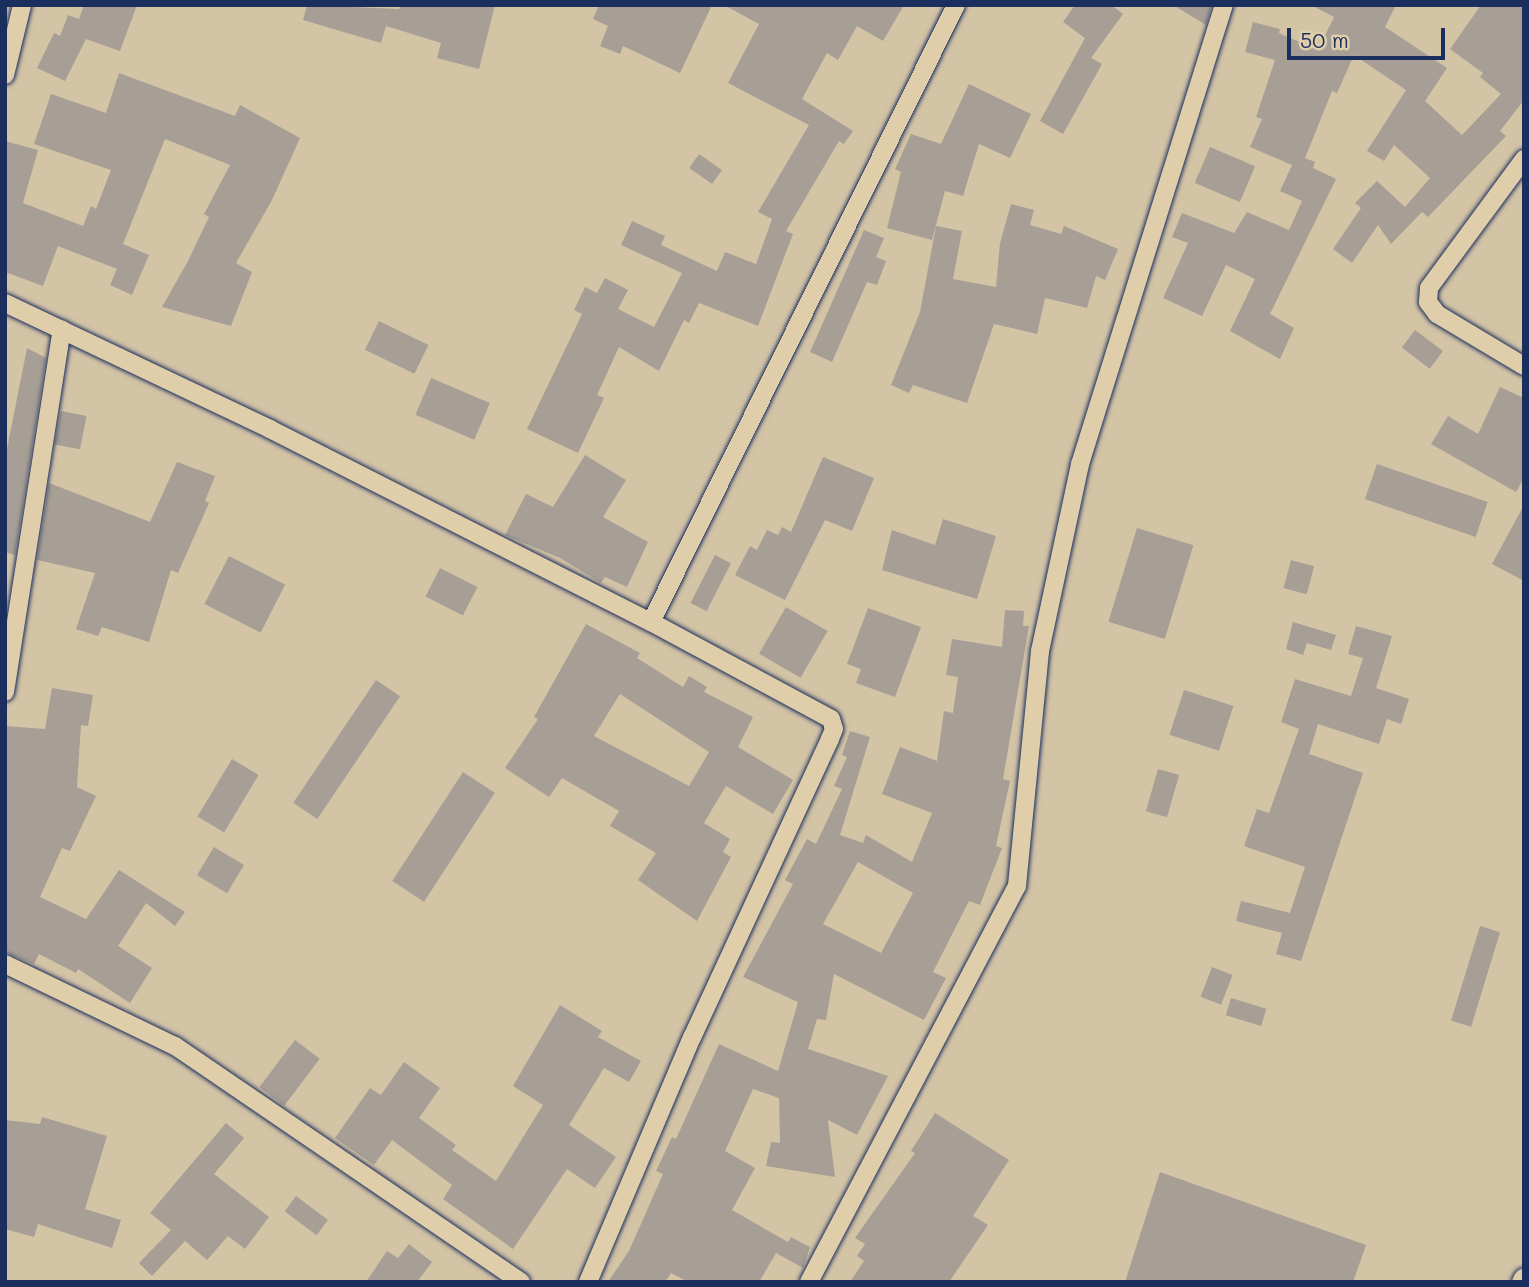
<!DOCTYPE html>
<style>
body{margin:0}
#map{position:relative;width:1529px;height:1287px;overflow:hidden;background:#d4c4a6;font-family:Mali,sans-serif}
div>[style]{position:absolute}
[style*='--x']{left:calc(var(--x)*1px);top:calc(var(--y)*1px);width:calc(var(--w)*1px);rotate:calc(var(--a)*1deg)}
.building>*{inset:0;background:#a79f95;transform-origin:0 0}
.roads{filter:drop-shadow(0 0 2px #1b2f5e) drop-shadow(0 0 2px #1b2f5e)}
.minor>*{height:18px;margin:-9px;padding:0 9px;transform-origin:9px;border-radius:9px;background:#e0ceab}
.tertiary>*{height:21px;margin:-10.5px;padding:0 10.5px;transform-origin:10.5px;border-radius:10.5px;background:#e0ceab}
span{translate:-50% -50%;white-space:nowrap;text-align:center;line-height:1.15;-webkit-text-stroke:5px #e0ceab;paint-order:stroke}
.frame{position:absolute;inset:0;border:7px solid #1b2f5e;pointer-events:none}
.scale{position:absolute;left:1287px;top:28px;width:158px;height:32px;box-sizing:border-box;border:4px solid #1b2f5e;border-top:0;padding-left:9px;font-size:21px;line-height:24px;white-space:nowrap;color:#1b2f5e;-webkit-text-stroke:5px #e0ceab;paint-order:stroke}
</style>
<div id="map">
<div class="building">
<i style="clip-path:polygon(84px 5px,137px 5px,120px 51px,86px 39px,65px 81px,37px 68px,54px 33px,60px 36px,68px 15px,79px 19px)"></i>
<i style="clip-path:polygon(307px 5px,399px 9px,401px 5px,495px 5px,479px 69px,437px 58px,441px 43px,386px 26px,381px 43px,303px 20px)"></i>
<i style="clip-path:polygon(599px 5px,712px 5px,680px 73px,623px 46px,620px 54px,600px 46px,608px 26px,593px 19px)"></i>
<i style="clip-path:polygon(724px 5px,904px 5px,883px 41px,857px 26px,838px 60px,827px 53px,802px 99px,853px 131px,844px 144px,839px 141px,786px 231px,793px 234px,758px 326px,699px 303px,689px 323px,684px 320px,659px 371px,619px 347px,597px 395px,604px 398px,578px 453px,527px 429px,582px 314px,574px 310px,585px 287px,597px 293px,605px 278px,628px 290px,618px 309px,654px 327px,682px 273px,621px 245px,632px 221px,665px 236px,661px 245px,717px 271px,725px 252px,756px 264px,772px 219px,758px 212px,809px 125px,728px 83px,759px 24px)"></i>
<i style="clip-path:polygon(1075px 5px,1111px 5px,1123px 14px,1091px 58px,1102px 64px,1063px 134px,1040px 121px,1085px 38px,1063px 22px)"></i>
<i style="clip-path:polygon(1173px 5px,1212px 5px,1206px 25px)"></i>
<i style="clip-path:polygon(1311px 5px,1396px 5px,1385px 27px,1447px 68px,1425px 101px,1462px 135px,1501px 94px,1480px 77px,1483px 73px,1450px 49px,1481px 5px,1524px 5px,1524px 100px,1500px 131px,1506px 136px,1428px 217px,1422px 212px,1391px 244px,1378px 225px,1352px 263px,1333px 249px,1361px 208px,1355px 203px,1377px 181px,1405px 207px,1430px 178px,1394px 145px,1384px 161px,1367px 151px,1406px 90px,1354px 55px,1337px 93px,1332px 91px,1305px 158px,1315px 162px,1313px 168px,1336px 179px,1270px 314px,1294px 328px,1280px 359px,1230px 331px,1255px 279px,1226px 265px,1202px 316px,1163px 298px,1188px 243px,1172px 237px,1182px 213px,1234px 233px,1247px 212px,1289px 230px,1302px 201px,1280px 191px,1292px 165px,1250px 147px,1262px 119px,1256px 117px,1275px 60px,1245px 52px,1253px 22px,1280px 29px,1279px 33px,1318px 50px,1334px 17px)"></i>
<i style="clip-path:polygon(119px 73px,235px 116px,240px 105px,300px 138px,272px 200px,236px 263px,252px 272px,231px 326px,162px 307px,188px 261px,209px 217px,204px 214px,230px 165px,165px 139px,123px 244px,149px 255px,132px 295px,110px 285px,117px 269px,58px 246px,43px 286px,5px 272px,5px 141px,38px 150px,23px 203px,83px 226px,91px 206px,96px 209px,111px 170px,34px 144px,51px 94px,106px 113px)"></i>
<i style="clip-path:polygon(969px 84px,1031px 114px,1010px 158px,979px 144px,963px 196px,945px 191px,932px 240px,887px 228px,901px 172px,895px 169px,911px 134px,941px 144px)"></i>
<i style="left:1210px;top:147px;width:49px;height:39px;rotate:23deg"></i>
<i style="left:699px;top:154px;width:28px;height:17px;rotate:35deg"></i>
<i style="clip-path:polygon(1011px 204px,1034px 210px,1030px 225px,1061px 234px,1064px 226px,1118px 249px,1105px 280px,1096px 276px,1087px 308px,1045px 298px,1037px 334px,994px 324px,967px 403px,913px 385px,909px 393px,891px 385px,920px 312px,936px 226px,962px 231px,953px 279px,996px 287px,1000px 243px)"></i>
<i style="clip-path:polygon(864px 230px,884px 238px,876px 257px,886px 261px,877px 285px,867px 282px,832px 362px,810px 352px)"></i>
<i style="left:379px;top:321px;width:55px;height:32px;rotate:26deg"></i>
<i style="left:1415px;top:330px;width:35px;height:22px;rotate:37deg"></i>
<i style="clip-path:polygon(27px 348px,46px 358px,15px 555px,5px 552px,5px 459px)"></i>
<i style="left:431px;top:378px;width:64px;height:40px;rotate:23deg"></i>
<i style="clip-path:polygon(1500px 387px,1524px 398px,1524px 478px,1516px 492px,1431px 444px,1448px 416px,1478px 434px)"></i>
<i style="left:61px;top:411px;width:26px;height:34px;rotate:11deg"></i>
<i style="clip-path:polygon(585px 455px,626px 480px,603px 517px,648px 542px,627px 587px,605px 577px,601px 583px,560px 558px,505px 535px,526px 494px,553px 507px)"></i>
<i style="clip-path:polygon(823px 457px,874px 478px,852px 531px,825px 520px,785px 600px,735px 575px,750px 546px,757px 550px,767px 530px,778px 535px,782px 527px,791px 532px)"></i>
<i style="clip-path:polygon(177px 462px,215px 476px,205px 501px,209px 503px,178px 573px,171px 570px,149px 642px,102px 627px,98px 636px,76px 629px,95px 573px,37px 560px,49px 483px,150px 522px)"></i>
<i style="left:1377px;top:464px;width:117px;height:37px;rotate:19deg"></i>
<i style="clip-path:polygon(1524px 505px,1524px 581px,1492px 564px)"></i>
<i style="clip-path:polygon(943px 519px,996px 536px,977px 599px,882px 570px,892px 530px,935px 545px)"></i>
<i style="left:1137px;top:528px;width:59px;height:98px;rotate:17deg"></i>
<i style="left:715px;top:555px;width:18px;height:54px;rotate:27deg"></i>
<i style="left:229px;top:556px;width:63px;height:54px;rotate:27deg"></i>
<i style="left:1291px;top:560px;width:24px;height:29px;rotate:15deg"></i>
<i style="left:440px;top:568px;width:42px;height:32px;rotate:27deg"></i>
<i style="left:786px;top:607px;width:48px;height:54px;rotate:30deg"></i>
<i style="clip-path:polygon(868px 608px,921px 627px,895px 697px,856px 683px,861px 669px,847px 664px)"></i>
<i style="clip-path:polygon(evenodd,1005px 610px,1024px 611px,1023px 626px,1029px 626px,1003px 779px,1010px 781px,996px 846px,1002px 848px,980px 905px,969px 901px,933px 972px,946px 978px,924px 1020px,834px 974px,826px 1020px,817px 1019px,808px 1049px,888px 1076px,857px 1135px,828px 1120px,835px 1177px,766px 1166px,771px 1142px,780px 1143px,779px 1098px,753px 1089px,725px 1151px,755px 1168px,732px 1210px,788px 1242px,791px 1237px,810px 1247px,803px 1268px,776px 1253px,759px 1282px,688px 1282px,671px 1273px,665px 1282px,608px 1282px,629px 1251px,663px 1174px,656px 1171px,672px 1137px,676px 1139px,719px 1044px,778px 1071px,798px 1002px,743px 977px,793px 884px,785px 880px,807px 839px,816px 844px,842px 789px,834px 786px,847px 757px,842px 755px,850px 731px,870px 737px,840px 835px,863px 843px,866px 835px,912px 862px,932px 813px,882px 794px,900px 747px,937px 761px,944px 711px,953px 713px,958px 677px,946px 675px,952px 639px,1002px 647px,1005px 610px,858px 862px,913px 893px,881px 953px,823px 924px,858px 862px)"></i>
<i style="clip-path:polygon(1293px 622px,1336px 635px,1331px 650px,1307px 643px,1303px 655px,1286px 649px)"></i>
<i style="clip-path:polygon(evenodd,586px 624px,640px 653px,637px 658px,683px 687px,689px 676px,707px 687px,704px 692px,753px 717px,738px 747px,793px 780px,773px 814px,726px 786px,704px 823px,730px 839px,723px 852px,731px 857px,697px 921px,638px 880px,656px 853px,610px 826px,619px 811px,562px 778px,549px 797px,505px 768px,538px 719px,534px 717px,586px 624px,620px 694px,709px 752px,689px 786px,594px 736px,620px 694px)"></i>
<i style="clip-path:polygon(1356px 626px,1392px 636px,1376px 688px,1409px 699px,1401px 724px,1387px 719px,1379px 744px,1318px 724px,1309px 754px,1363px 773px,1301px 961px,1276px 954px,1282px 933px,1236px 921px,1241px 901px,1290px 913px,1305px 867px,1244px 846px,1257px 809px,1269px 813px,1299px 729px,1281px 722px,1295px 679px,1351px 696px,1363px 658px,1348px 654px)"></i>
<i style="left:376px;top:680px;width:29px;height:148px;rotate:34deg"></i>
<i style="clip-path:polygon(52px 688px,93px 695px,88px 726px,81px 725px,77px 787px,96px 796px,70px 851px,62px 848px,40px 897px,86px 919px,119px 870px,185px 912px,175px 926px,146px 903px,118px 946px,152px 968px,130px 1003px,78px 969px,76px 973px,39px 954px,34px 964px,5px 952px,5px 726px,45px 729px)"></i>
<i style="left:1184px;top:690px;width:52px;height:47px;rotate:18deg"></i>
<i style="left:232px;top:759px;width:31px;height:67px;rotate:31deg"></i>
<i style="left:1158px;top:769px;width:22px;height:44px;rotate:16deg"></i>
<i style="left:463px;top:772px;width:38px;height:130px;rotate:33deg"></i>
<i style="left:214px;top:847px;width:35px;height:33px;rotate:31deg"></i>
<i style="left:1480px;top:926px;width:21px;height:99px;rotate:17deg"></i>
<i style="left:1212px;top:967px;width:22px;height:32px;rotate:21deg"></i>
<i style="left:1231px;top:998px;width:37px;height:18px;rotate:17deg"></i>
<i style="clip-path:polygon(560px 1005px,602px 1031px,598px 1037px,641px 1061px,629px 1082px,604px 1068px,569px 1125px,616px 1157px,595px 1188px,567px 1169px,513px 1249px,443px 1199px,452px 1185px,392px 1140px,374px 1165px,335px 1138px,370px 1088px,381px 1095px,404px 1062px,440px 1088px,419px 1118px,456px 1145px,452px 1150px,496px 1181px,543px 1105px,513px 1086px)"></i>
<i style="left:295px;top:1040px;width:31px;height:59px;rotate:37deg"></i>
<i style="clip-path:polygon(935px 1113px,1009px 1160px,973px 1216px,988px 1225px,949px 1282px,850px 1282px,864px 1261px,857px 1256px,865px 1244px,855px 1238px,915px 1153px,911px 1151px)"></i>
<i style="clip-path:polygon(42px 1117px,107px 1136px,85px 1209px,121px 1220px,112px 1248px,38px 1224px,34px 1237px,5px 1229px,5px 1120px,40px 1124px)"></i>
<i style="clip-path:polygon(226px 1123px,244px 1138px,214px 1174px,269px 1217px,245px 1249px,228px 1236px,207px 1260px,185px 1241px,152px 1276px,139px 1263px,171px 1230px,150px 1213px)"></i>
<i style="clip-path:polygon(1160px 1172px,1366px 1245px,1353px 1282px,1125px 1282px)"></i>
<i style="left:296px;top:1196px;width:40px;height:19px;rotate:37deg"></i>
<i style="clip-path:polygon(409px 1244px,432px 1262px,417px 1282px,366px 1282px,387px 1251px,398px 1258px)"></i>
</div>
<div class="roads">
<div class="minor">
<i style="--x:5;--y:75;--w:72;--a:-76.3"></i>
<i style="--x:1524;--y:159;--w:160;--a:126.4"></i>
<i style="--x:1429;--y:288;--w:14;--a:94"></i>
<i style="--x:1428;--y:302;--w:15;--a:53"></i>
<i style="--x:1437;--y:314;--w:101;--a:30.9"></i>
<i style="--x:5;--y:303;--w:293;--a:25.4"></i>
<i style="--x:270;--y:429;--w:427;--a:26.9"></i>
<i style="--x:651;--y:622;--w:204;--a:28.3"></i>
<i style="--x:831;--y:719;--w:10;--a:73"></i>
<i style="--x:834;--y:729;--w:11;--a:112"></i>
<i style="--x:830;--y:739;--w:328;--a:114.8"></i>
<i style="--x:692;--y:1037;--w:266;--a:113"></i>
<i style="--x:651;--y:622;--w:688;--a:-63.7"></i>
<i style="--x:5;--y:692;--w:367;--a:-81.1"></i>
<i style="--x:5;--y:964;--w:189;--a:25.8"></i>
<i style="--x:175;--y:1046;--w:419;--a:34.3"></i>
<i style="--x:809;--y:1282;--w:447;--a:-62.3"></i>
<i style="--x:1017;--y:886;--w:236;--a:-84.4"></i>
<i style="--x:1040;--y:651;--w:191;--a:-77.9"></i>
<i style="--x:1080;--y:464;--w:481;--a:-72.6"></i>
</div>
<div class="tertiary">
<i style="--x:1522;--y:1282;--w:4;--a:-63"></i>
</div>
</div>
<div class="frame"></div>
<div class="scale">50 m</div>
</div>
